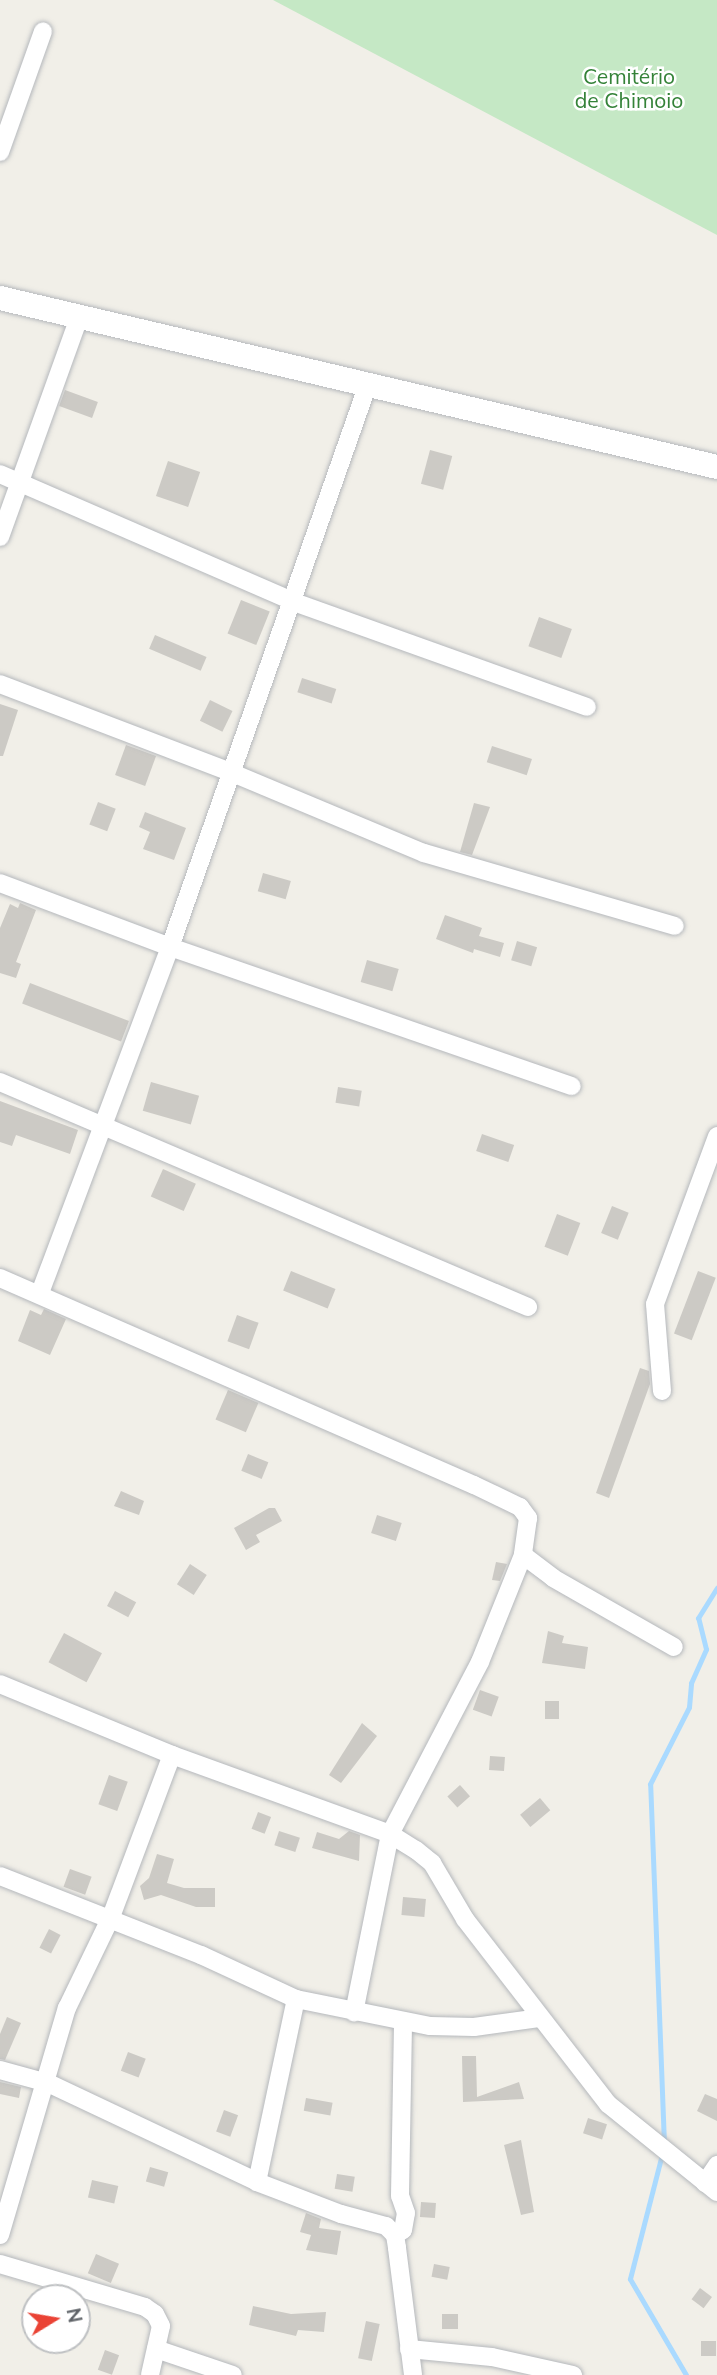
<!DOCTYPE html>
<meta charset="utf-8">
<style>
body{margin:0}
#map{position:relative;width:717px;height:2375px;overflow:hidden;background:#f1efe8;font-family:Mulish,sans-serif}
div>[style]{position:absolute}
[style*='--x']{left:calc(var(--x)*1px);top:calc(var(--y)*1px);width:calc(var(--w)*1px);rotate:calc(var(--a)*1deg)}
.green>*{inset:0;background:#c5e8c5}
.stream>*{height:5px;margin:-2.5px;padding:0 2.5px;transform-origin:2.5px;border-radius:2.5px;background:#aadaff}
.building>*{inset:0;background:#cccac5;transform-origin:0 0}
.roads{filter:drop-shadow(0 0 2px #b5b8bc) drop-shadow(0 0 2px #b5b8bc)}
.street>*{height:18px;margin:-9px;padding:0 9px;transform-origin:9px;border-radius:9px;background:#fff}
.secondary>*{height:24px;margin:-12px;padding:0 12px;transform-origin:12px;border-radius:12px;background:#fff}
span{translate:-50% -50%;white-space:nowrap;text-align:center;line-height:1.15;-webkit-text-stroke:5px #fff;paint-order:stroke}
.park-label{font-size:21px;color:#348238}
.north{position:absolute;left:21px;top:2284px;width:70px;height:70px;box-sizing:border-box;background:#fff;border:2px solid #bfc1c3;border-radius:50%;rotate:79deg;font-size:19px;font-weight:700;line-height:28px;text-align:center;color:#5f6368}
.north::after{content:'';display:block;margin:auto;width:24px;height:32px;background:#ea4335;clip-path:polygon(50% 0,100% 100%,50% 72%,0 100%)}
</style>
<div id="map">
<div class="green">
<i style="clip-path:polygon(273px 0,717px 0,717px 235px)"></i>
</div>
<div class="stream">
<i style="--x:664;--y:2144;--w:360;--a:-92.2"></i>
<i style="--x:650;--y:1784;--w:86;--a:-63.1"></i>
<i style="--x:689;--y:1707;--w:24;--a:-85"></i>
<i style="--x:691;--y:1683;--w:37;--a:-66"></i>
<i style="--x:706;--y:1649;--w:32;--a:-104"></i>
<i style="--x:698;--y:1618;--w:36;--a:-58"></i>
<i style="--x:662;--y:2154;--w:129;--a:104.4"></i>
<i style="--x:630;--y:2279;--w:111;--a:59.7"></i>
</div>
<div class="building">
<i style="left:65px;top:390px;width:35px;height:17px;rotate:20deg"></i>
<i style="left:430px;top:450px;width:23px;height:35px;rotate:15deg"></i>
<i style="left:168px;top:461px;width:34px;height:37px;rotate:19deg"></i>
<i style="left:241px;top:600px;width:31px;height:36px;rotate:22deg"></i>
<i style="left:539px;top:617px;width:35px;height:31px;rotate:20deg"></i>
<i style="left:155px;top:635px;width:56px;height:15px;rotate:23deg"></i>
<i style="left:302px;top:678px;width:36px;height:15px;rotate:18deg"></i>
<i style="left:210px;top:700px;width:25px;height:23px;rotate:26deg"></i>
<i style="clip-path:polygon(0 704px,18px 710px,3px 756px,0 756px)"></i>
<i style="left:126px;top:745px;width:32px;height:32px;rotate:20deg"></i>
<i style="left:492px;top:746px;width:42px;height:17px;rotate:18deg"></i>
<i style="left:98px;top:802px;width:19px;height:24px;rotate:21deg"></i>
<i style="clip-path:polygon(474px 803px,490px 807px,472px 855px,460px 852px)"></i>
<i style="clip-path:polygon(145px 812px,186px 828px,174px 860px,143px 849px,150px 832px,139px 827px)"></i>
<i style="left:263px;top:873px;width:29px;height:19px;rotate:16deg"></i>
<i style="clip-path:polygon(20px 903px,36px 910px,16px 962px,21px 964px,16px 978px,0 973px,0 928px,10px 904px,18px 908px)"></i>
<i style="clip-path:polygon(445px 915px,482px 928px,479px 936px,504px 943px,500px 957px,474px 949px,473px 953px,436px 939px)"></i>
<i style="left:517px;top:941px;width:21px;height:20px;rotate:17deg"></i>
<i style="left:367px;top:960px;width:33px;height:23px;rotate:16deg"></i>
<i style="left:30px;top:983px;width:106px;height:22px;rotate:21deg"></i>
<i style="left:151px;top:1082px;width:50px;height:30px;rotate:16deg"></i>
<i style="left:338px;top:1087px;width:24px;height:16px;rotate:9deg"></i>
<i style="clip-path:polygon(0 1101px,78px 1130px,70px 1154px,16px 1135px,12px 1146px,0 1142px)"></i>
<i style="left:482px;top:1134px;width:34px;height:18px;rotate:19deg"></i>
<i style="left:163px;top:1169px;width:36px;height:30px;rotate:24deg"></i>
<i style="left:612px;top:1206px;width:18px;height:29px;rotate:22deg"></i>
<i style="left:557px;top:1214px;width:25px;height:35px;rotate:21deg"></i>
<i style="left:291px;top:1271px;width:48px;height:21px;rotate:22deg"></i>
<i style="left:698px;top:1271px;width:19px;height:67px;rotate:21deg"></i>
<i style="clip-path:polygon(44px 1309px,66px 1319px,50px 1355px,18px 1341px,30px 1310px,41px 1315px)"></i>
<i style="left:237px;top:1315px;width:23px;height:28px;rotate:20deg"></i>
<i style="clip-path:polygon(640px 1368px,649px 1371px,650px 1384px,609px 1498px,596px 1493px)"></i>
<i style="left:228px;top:1390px;width:33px;height:32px;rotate:23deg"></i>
<i style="left:248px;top:1454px;width:22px;height:18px;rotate:22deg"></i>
<i style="clip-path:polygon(121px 1491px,144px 1501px,139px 1515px,114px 1506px)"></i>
<i style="clip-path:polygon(269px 1508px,275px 1508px,282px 1521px,256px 1535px,260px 1542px,246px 1550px,234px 1528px)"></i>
<i style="left:377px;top:1515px;width:26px;height:19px;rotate:18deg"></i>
<i style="clip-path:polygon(496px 1562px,507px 1564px,500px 1581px,492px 1580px)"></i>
<i style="left:190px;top:1564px;width:20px;height:24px;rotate:33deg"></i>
<i style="left:115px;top:1591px;width:24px;height:17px;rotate:28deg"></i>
<i style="clip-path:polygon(548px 1631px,564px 1636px,562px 1643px,588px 1647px,585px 1669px,542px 1663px)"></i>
<i style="left:64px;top:1633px;width:43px;height:33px;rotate:28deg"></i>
<i style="left:480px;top:1690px;width:20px;height:21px;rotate:20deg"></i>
<i style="left:545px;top:1701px;width:14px;height:18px"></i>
<i style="clip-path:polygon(362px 1723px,377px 1736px,341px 1783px,329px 1775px)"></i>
<i style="left:490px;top:1756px;width:15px;height:14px;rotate:4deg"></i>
<i style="left:109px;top:1775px;width:20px;height:31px;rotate:20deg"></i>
<i style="left:460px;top:1785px;width:15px;height:17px;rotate:48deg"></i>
<i style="left:540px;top:1798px;width:16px;height:26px;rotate:50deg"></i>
<i style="left:258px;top:1812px;width:14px;height:18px;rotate:21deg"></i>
<i style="left:279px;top:1831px;width:22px;height:15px;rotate:18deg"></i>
<i style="clip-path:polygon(349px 1831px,360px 1835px,359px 1861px,312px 1848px,317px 1832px,339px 1839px)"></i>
<i style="clip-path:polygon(157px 1854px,174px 1859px,167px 1883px,184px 1888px,215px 1888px,215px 1907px,196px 1907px,161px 1895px,144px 1900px,140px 1886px,149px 1878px)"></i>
<i style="left:70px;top:1869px;width:23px;height:19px;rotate:20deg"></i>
<i style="left:403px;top:1897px;width:23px;height:18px;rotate:5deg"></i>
<i style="left:49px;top:1929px;width:13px;height:21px;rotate:27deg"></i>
<i style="clip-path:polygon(7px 2017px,21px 2023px,5px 2060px,0 2059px,0 2034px)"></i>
<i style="left:128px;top:2052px;width:19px;height:20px;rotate:21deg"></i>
<i style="clip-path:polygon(462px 2056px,476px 2056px,477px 2097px,519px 2082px,524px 2099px,463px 2102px)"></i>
<i style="clip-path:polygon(0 2082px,21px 2087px,19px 2098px,0 2094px)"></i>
<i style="clip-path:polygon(705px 2094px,717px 2099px,717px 2121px,697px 2111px)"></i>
<i style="left:306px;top:2098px;width:27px;height:13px;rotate:10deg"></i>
<i style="left:224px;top:2110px;width:15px;height:23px;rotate:20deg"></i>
<i style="left:588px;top:2118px;width:20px;height:16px;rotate:18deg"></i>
<i style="clip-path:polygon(521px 2140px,534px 2212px,521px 2215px,504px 2145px)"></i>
<i style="left:150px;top:2167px;width:19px;height:15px;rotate:16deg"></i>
<i style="left:337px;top:2174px;width:18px;height:15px;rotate:9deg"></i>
<i style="left:92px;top:2180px;width:27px;height:18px;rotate:13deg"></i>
<i style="left:421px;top:2202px;width:15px;height:15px;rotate:4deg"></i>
<i style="clip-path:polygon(306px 2213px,321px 2219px,319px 2228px,341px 2231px,337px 2255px,306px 2250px,311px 2235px,300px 2232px)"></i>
<i style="left:96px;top:2254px;width:25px;height:21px;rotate:23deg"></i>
<i style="left:434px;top:2264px;width:16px;height:13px;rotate:11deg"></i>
<i style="left:700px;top:2288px;width:15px;height:14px;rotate:37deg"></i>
<i style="clip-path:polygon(253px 2306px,291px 2314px,326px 2312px,324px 2332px,298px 2330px,296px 2336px,249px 2325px)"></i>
<i style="left:442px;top:2314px;width:16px;height:15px"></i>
<i style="left:366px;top:2321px;width:14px;height:38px;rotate:12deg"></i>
<i style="left:701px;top:2341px;width:15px;height:15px"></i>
<i style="left:105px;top:2350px;width:15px;height:21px;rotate:20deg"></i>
</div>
<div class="roads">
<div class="street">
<i style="--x:0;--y:152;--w:128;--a:-70.4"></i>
<i style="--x:0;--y:474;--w:321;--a:23.5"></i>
<i style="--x:294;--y:602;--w:311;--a:19.7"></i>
<i style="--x:0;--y:537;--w:234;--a:-70.2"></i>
<i style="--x:0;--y:684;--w:246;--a:20.9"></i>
<i style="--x:230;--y:772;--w:210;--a:22.7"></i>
<i style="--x:424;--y:853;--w:261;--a:16.2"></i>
<i style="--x:0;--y:883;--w:182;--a:20.6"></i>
<i style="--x:170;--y:947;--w:425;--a:19.1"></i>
<i style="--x:0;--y:1082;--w:574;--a:23.08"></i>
<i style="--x:0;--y:1278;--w:517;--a:23.59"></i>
<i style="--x:474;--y:1485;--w:51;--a:25.6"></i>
<i style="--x:520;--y:1507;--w:14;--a:54"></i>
<i style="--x:528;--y:1518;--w:37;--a:98"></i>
<i style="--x:523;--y:1555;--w:115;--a:111.9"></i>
<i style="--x:480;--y:1662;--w:194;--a:117.6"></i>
<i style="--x:390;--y:1834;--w:182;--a:101.4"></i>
<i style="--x:40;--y:1293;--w:370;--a:-69.4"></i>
<i style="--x:170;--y:947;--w:597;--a:-70.62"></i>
<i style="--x:662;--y:1391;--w:87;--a:-94.6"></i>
<i style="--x:655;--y:1304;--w:179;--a:-69.7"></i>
<i style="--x:523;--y:1555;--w:38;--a:37"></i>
<i style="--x:553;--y:1578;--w:139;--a:29.7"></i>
<i style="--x:0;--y:1684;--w:186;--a:22.4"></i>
<i style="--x:172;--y:1755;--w:232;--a:19.9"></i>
<i style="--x:390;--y:1834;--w:31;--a:32"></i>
<i style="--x:416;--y:1850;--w:21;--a:39"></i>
<i style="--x:432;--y:1863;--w:65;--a:59.5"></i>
<i style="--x:465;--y:1919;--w:234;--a:52.3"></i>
<i style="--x:608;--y:2104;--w:140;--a:38.9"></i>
<i style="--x:0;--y:1876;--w:216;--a:21.5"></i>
<i style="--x:201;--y:1955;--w:105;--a:24.9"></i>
<i style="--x:296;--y:1999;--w:137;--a:11.4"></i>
<i style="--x:430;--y:2026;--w:44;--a:1.3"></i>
<i style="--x:474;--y:2027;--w:67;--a:-7.8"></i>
<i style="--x:0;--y:2070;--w:50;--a:15.2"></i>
<i style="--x:48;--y:2083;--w:231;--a:25.3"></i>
<i style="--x:257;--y:2182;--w:90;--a:20.9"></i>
<i style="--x:341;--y:2214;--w:47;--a:14.9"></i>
<i style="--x:386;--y:2226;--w:13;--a:45"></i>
<i style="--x:395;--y:2235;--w:13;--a:81"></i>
<i style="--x:397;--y:2248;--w:128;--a:82.8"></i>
<i style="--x:257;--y:2182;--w:187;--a:-78"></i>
<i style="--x:705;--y:2183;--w:22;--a:-56"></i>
<i style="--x:0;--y:2235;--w:237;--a:-73.6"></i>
<i style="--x:67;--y:2008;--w:101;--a:-64.2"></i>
<i style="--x:111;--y:1917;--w:173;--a:-69.4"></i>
<i style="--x:395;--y:2235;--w:9;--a:-32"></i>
<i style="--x:403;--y:2230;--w:17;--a:-80"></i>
<i style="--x:406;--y:2213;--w:18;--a:-109"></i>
<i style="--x:400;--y:2196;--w:173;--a:-89"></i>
<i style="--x:0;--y:2264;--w:151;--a:16.5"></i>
<i style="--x:145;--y:2307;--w:12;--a:35"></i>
<i style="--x:155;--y:2314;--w:13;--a:63"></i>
<i style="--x:161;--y:2326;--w:50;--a:102.7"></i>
<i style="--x:156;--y:2349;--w:81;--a:18.7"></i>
<i style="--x:409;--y:2349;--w:83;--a:5.5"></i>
<i style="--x:492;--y:2357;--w:83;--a:12.5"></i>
</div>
<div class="secondary">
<i style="--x:0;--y:298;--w:737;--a:13.26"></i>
</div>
</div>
<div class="park-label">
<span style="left:629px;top:88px">Cemitério<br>de Chimoio</span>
</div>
<div class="north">N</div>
</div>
